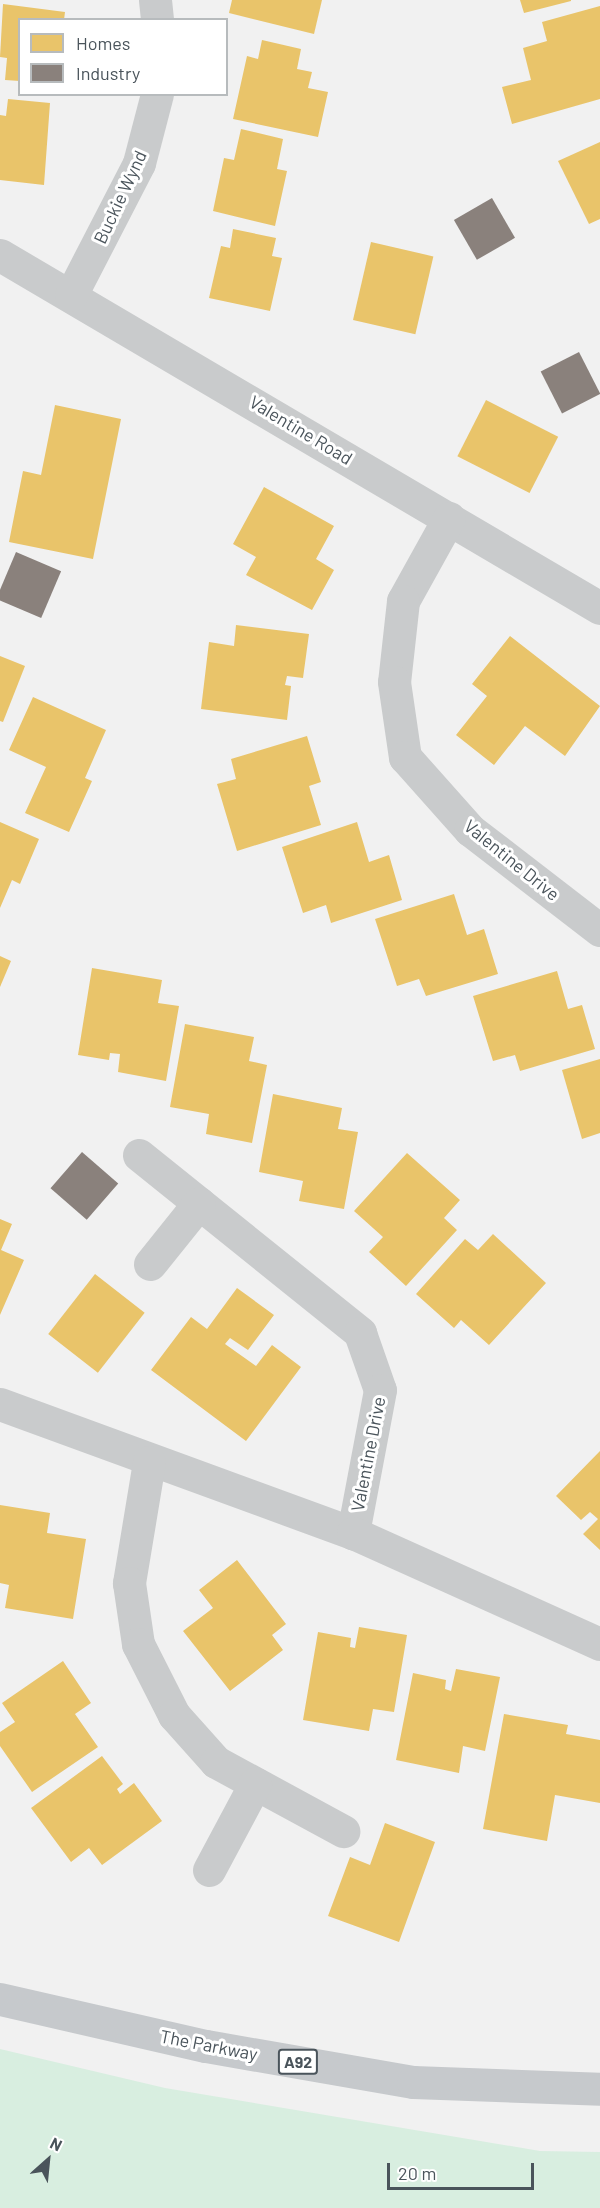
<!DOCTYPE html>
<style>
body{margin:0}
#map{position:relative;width:600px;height:2208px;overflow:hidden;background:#f1f1f1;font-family:Barlow,sans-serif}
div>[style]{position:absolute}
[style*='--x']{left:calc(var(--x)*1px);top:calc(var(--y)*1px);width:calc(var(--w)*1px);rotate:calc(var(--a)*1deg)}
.green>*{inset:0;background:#d8eee0}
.homes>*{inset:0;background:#e9c46a;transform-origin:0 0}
.industry>*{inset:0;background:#8a817c;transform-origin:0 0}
.street>*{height:33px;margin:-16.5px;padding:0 16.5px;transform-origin:16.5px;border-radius:16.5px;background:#c9cbcc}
.primary>*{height:33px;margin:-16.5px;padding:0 16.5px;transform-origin:16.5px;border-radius:16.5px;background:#c6c9cc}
span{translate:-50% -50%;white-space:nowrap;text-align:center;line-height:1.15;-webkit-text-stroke:6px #fff;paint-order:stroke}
.shield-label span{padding:2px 4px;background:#fff;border:2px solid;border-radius:4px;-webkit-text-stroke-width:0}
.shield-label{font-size:16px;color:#4a545b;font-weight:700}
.street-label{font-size:18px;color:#4a545b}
.legend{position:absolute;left:18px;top:18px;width:210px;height:78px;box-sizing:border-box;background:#fff;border:2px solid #b7bbbd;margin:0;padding:8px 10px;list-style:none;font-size:18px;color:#4a545b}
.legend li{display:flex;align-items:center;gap:12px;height:30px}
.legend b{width:30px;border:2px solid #b7bbbd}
.north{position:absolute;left:18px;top:2130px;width:60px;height:60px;-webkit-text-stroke:4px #fff;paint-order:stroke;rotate:27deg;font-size:16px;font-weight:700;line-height:24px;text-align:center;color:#4a545b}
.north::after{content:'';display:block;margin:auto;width:21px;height:27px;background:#4a545b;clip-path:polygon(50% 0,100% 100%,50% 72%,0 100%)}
.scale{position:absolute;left:387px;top:2163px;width:147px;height:27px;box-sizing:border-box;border:3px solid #4a545b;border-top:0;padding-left:8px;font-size:18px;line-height:21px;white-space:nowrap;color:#4a545b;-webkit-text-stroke:4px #fff;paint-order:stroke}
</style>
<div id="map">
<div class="green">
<i style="clip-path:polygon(0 2049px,165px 2088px,540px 2151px,600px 2152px,600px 2208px,0 2208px)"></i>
</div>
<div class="homes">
<i style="clip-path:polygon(232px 0,322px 0,314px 34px,229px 13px)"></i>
<i style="clip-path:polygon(520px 0,571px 0,571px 1px,524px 13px)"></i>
<i style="clip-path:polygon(3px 4px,65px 12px,64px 20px,20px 20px,20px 81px,5px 80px,7px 58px,0 57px)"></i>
<i style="clip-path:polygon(600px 6px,600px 99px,512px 124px,502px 87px,531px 80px,523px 48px,547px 41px,542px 22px)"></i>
<i style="clip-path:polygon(262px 40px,301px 49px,297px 69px,312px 72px,308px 88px,328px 92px,318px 137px,233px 119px,247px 56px,258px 59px)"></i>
<i style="clip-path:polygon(8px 99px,50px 103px,44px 185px,0 180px,0 115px,6px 116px)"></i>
<i style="clip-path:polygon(241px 129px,283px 139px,277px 169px,287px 171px,275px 226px,213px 211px,224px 158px,234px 160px)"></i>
<i style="clip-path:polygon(600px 142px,600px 219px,589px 224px,558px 161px)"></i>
<i style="clip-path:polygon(233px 229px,276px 238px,272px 256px,282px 258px,270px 311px,209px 298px,221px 246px,230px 248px)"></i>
<i style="left:371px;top:242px;width:64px;height:80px;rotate:13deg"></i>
<i style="left:486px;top:400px;width:81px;height:63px;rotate:27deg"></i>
<i style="clip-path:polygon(55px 405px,121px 419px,93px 559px,9px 542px,23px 471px,41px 475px)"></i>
<i style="clip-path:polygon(264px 487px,334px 526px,316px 559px,334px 570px,312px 610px,246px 575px,256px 557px,233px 544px)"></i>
<i style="clip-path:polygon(236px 625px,309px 634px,303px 678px,287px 676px,285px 685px,291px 686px,287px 720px,201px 709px,209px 642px,234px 646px)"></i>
<i style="clip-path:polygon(510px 636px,600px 706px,565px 756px,525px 726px,494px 765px,456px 735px,487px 696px,472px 684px)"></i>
<i style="clip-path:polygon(0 656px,25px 666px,3px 722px,0 721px)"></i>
<i style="clip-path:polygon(33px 697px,106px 730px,85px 778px,92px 781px,69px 832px,25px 813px,46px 767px,9px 750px)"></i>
<i style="clip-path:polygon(307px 736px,321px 782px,309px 786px,321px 825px,237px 851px,217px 784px,236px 779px,231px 759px)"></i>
<i style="clip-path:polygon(0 822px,39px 839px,20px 884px,12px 880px,0 908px)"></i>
<i style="clip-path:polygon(357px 822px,369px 862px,389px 855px,402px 900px,331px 923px,326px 905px,303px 913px,282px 847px)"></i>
<i style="clip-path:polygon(454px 894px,467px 935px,484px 929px,498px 974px,426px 996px,419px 979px,397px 986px,375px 919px)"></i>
<i style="clip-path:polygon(0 956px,11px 961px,0 987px)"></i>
<i style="clip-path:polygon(92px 968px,162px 980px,158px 1003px,179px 1006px,166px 1081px,118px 1072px,120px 1054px,110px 1053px,109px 1060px,78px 1055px)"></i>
<i style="clip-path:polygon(557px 971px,568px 1009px,582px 1005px,595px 1049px,520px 1071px,515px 1055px,493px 1061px,473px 996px)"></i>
<i style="clip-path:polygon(185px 1024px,254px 1037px,249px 1061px,267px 1065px,252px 1143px,206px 1134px,209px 1114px,170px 1107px)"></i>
<i style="clip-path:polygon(600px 1059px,600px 1133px,582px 1139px,562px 1070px)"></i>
<i style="clip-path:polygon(273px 1094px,342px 1108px,338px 1129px,358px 1132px,344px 1209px,299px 1201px,303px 1181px,259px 1172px)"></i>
<i style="clip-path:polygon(407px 1153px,460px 1200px,444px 1218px,457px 1230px,406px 1286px,369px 1252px,383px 1237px,354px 1211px)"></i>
<i style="clip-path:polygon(0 1219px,12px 1224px,1px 1250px,24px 1260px,0 1315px)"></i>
<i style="clip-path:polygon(493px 1234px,546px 1283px,489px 1345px,461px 1320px,454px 1328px,416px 1294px,465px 1239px,478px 1250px)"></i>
<i style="left:95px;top:1274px;width:63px;height:76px;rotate:38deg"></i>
<i style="clip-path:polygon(237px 1288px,274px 1315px,248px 1350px,230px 1338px,225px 1344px,256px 1366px,272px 1345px,301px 1367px,246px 1441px,151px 1370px,191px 1317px,207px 1329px)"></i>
<i style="clip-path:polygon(600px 1451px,600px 1550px,583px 1534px,598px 1519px,590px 1512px,581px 1520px,556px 1496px)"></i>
<i style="clip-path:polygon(0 1505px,50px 1513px,47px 1533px,86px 1539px,73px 1619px,5px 1608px,9px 1585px,0 1583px)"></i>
<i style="clip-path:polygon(237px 1560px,286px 1624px,272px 1635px,283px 1650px,230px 1691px,183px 1631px,213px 1608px,199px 1590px)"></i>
<i style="clip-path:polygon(359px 1627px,407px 1635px,394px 1712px,373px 1709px,369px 1731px,303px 1720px,318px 1632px,351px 1638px,350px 1647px,355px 1648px)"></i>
<i style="clip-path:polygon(63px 1661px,91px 1703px,75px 1714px,98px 1747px,32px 1792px,0 1746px,0 1732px,15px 1722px,2px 1703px)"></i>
<i style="clip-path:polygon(456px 1669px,500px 1677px,485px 1751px,463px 1746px,459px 1773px,396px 1760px,413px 1673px,446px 1680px,445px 1689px,451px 1691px)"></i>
<i style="clip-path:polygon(504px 1714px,568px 1725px,566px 1734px,600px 1740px,600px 1803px,555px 1795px,547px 1841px,483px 1829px)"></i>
<i style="clip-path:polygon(102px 1756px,123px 1784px,117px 1789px,120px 1794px,134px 1783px,162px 1821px,102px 1865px,89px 1848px,71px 1862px,31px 1808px)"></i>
<i style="clip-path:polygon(385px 1823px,435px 1842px,399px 1942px,328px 1916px,350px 1857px,370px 1865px)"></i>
</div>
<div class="industry">
<i style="left:492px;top:198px;width:46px;height:44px;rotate:60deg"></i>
<i style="left:579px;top:352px;width:47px;height:43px;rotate:63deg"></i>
<i style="left:16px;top:552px;width:49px;height:51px;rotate:23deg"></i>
<i style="left:82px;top:1152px;width:48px;height:48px;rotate:41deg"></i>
</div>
<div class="street">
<i style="--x:155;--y:0;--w:20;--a:84"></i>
<i style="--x:0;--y:255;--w:696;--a:30.47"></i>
<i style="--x:71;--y:295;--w:148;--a:-62.7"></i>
<i style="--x:139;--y:163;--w:71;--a:-75.4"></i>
<i style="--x:449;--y:518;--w:95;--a:119"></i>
<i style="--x:403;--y:601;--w:81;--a:96.3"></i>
<i style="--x:394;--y:682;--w:76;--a:81.7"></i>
<i style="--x:405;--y:757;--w:98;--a:48.3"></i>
<i style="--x:470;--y:830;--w:164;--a:37.6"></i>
<i style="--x:139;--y:1155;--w:284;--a:38.8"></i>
<i style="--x:360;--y:1333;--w:60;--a:70.7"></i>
<i style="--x:380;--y:1390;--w:146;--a:100.7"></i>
<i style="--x:150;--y:1264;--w:78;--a:-51.2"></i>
<i style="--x:0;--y:1404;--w:376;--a:20.1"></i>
<i style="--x:353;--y:1533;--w:271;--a:24.2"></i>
<i style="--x:149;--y:1462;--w:123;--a:99.4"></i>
<i style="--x:129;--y:1583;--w:62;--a:81.6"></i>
<i style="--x:138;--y:1644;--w:80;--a:63.1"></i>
<i style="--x:174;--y:1715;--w:63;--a:48.2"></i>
<i style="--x:216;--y:1762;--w:145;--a:28.5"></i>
<i style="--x:209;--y:1870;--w:98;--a:-61.9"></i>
</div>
<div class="primary">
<i style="--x:0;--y:1999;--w:211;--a:12.9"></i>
<i style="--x:206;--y:2046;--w:210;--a:9.9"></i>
<i style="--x:413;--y:2082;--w:187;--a:2.1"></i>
</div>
<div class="shield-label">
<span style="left:298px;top:2062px">A92</span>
</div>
<div class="street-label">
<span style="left:120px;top:197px;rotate:-65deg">Buckie Wynd</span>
<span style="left:301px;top:430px;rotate:31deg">Valentine Road</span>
<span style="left:512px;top:860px;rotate:39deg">Valentine Drive</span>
<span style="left:368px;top:1454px;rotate:-79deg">Valentine Drive</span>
<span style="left:209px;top:2045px;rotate:11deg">The Parkway</span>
</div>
<ul class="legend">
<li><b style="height:16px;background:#e9c46a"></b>Homes</li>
<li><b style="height:16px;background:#8a817c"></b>Industry</li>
</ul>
<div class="north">N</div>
<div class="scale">20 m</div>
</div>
